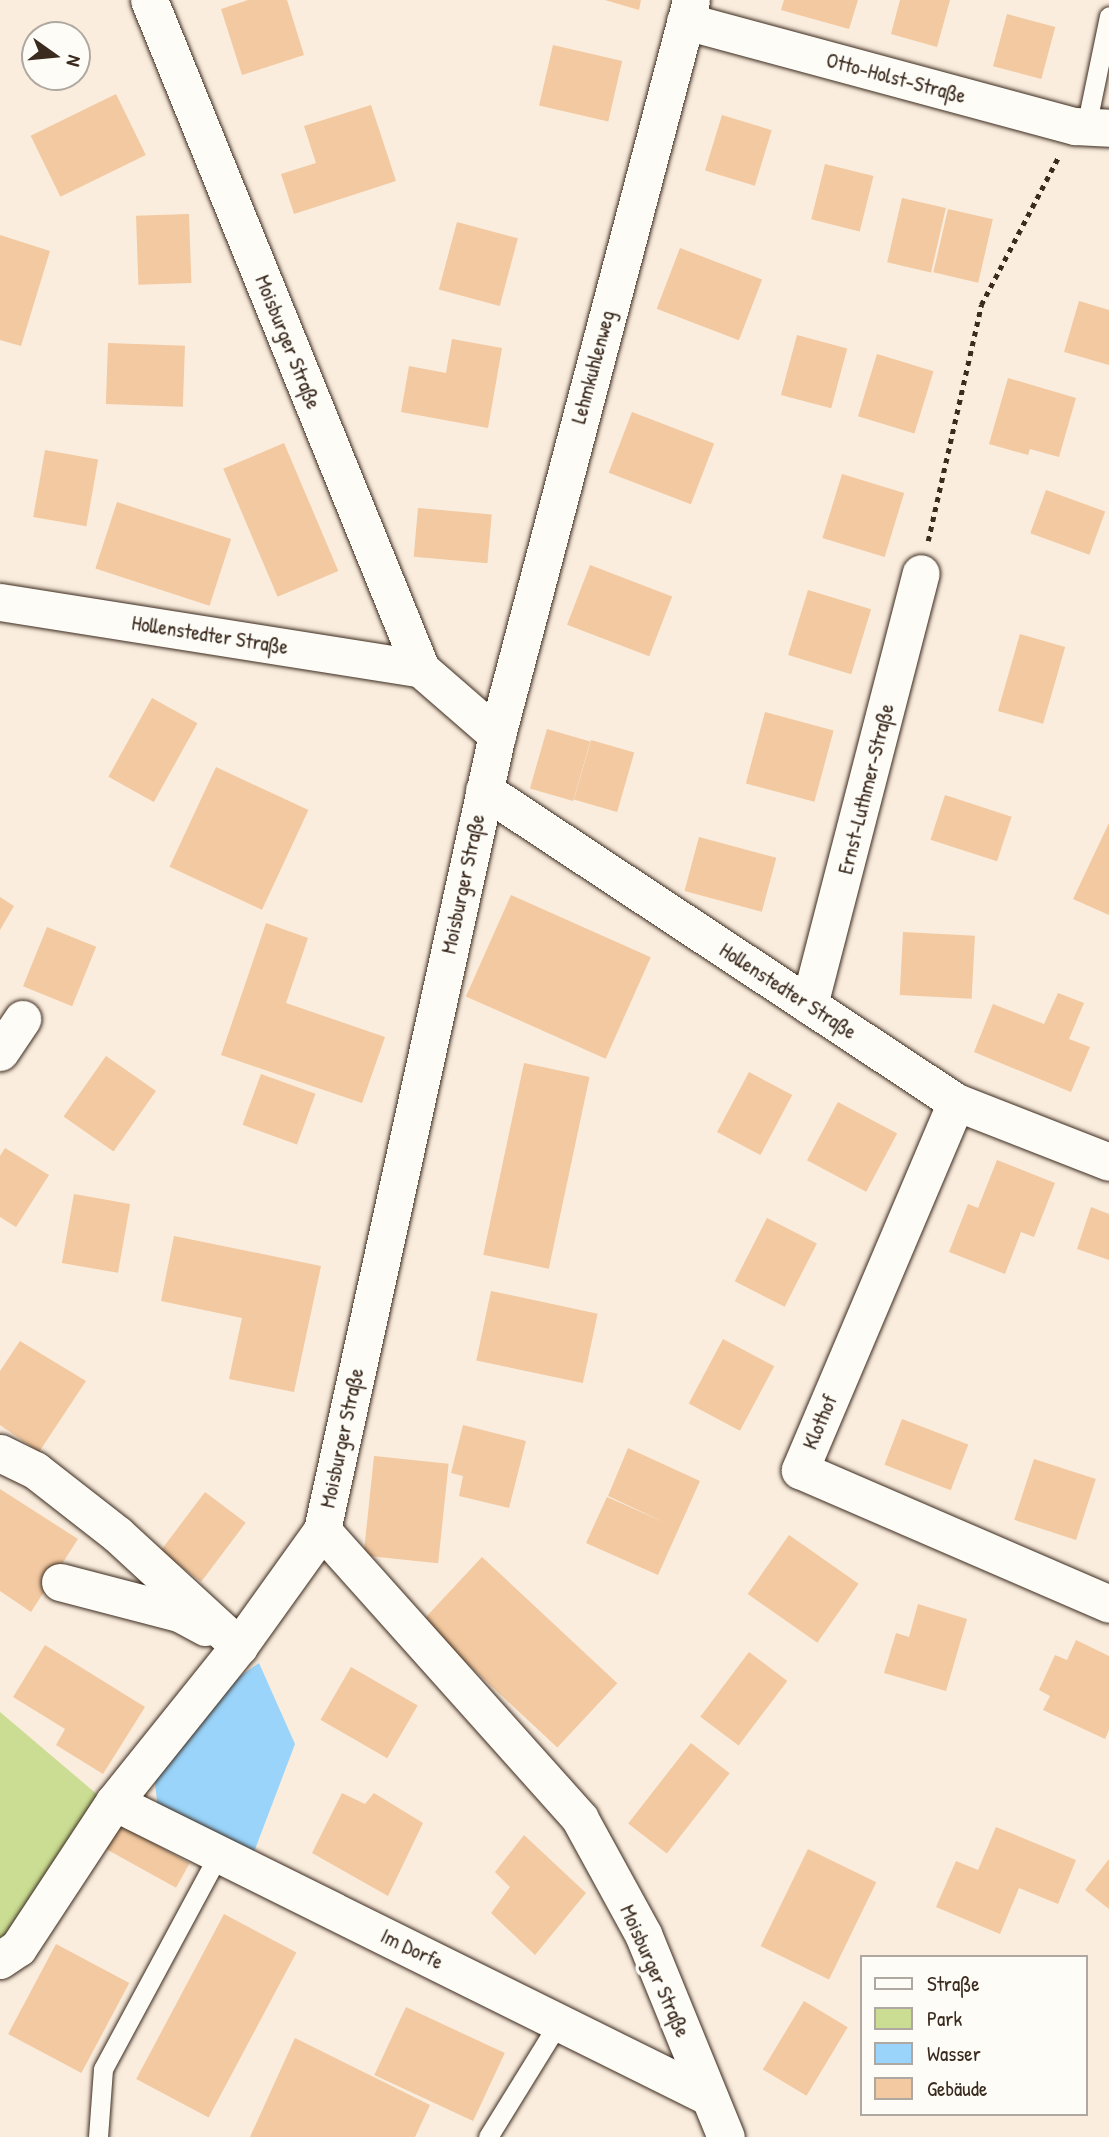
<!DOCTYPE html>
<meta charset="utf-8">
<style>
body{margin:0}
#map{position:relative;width:1109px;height:2137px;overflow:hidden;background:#faeddd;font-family:"Patrick Hand",sans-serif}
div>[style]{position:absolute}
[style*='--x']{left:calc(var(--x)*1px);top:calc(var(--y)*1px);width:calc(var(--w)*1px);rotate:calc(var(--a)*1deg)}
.green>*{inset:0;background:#cadd92}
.water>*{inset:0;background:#9ad4fa}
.building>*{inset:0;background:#f2c9a1;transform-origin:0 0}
.path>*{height:4.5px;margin-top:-2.25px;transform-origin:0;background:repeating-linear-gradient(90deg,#3b2a1e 0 5px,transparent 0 10px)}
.roads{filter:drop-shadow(0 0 2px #3b2a1e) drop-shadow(0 0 2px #3b2a1e)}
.lane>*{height:19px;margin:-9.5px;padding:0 9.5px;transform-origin:9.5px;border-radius:9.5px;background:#fdfcf7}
.street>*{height:37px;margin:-18.5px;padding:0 18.5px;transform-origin:18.5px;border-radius:18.5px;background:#fdfcf7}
span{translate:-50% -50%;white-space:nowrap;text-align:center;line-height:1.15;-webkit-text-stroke:7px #fdfcf7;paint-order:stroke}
.street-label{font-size:21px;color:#3b2a1e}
.legend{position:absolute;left:860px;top:1955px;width:228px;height:161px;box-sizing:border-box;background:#fdfcf7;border:2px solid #afa8a0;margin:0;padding:9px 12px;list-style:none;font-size:21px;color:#3b2a1e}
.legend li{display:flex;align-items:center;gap:14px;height:35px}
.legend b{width:35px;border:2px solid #afa8a0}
.north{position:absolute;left:21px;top:21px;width:70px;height:70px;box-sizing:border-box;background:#fdfcf7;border:2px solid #afa8a0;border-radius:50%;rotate:105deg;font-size:19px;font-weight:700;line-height:28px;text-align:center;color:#3b2a1e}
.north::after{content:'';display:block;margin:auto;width:24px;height:32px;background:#3b2a1e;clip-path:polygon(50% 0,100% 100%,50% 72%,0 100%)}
</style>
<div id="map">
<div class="green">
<i style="clip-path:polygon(0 1712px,99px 1796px,0 1943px)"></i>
</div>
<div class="water">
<i style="clip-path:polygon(259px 1663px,295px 1744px,251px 1860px,158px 1811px,155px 1782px,218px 1692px)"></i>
</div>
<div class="building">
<i style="clip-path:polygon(248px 0,287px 0,304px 55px,242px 75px,221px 9px)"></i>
<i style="clip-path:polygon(605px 0,641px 0,639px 10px)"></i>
<i style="clip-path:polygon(784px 0,858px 0,849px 29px,781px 10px)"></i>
<i style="clip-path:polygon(900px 0,950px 0,937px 47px,891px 34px)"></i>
<i style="left:1007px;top:14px;width:50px;height:54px;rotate:15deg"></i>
<i style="left:553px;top:45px;width:71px;height:62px;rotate:13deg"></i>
<i style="left:116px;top:94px;width:68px;height:95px;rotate:64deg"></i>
<i style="clip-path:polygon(371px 105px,396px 181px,294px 214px,281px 174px,316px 163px,304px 126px)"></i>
<i style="left:722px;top:115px;width:52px;height:58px;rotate:17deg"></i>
<i style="left:825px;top:164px;width:50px;height:57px;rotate:14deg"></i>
<i style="left:902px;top:198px;width:45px;height:66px;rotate:13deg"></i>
<i style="left:948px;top:209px;width:46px;height:65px;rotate:13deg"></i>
<i style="left:189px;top:214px;width:69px;height:53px;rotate:88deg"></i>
<i style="left:457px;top:222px;width:63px;height:70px;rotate:15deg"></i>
<i style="clip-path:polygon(0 235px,50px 251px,21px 346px,0 340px)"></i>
<i style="left:680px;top:248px;width:88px;height:65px;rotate:21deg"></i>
<i style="clip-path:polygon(1079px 301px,1109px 310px,1109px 365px,1064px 352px)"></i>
<i style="left:797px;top:335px;width:52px;height:62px;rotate:15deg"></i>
<i style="clip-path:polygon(452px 339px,502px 348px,488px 428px,401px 412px,409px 366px,446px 373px)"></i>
<i style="left:108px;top:343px;width:77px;height:61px;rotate:2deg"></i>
<i style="left:877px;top:354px;width:59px;height:65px;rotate:17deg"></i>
<i style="clip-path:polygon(1008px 378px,1076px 398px,1059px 457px,1030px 449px,1028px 455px,989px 444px)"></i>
<i style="left:632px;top:412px;width:88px;height:65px;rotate:21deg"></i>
<i style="left:284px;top:443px;width:139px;height:66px;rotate:67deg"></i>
<i style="left:45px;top:450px;width:54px;height:68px;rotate:10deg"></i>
<i style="left:842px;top:474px;width:65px;height:67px;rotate:17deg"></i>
<i style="left:1046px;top:490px;width:63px;height:46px;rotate:20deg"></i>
<i style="left:117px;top:502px;width:120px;height:70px;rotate:18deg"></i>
<i style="left:418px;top:508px;width:74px;height:49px;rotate:5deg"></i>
<i style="left:590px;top:565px;width:88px;height:64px;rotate:21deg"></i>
<i style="left:808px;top:590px;width:66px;height:68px;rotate:17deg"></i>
<i style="left:1020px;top:634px;width:47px;height:80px;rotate:16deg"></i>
<i style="left:152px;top:698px;width:52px;height:90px;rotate:29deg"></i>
<i style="left:765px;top:712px;width:71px;height:74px;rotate:15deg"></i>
<i style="left:547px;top:729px;width:45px;height:62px;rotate:16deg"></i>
<i style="left:591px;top:740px;width:45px;height:62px;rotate:16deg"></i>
<i style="left:216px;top:767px;width:102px;height:110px;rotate:25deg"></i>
<i style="left:945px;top:795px;width:70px;height:47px;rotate:18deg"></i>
<i style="clip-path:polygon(1109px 823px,1109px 915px,1073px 899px)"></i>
<i style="left:699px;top:837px;width:80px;height:56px;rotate:15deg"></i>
<i style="left:511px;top:895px;width:153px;height:111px;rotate:24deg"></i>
<i style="clip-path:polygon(0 897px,14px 906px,0 930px)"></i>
<i style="clip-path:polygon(266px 923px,308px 938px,286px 1003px,385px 1037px,362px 1103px,221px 1055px)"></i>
<i style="left:47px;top:927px;width:53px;height:64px;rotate:22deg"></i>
<i style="left:903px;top:932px;width:72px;height:63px;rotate:3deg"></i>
<i style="clip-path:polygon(1058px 993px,1084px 1003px,1069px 1039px,1090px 1047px,1071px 1092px,974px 1052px,993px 1004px,1044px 1024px)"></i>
<i style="left:106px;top:1056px;width:61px;height:74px;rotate:35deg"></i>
<i style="left:524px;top:1063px;width:67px;height:196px;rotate:12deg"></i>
<i style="left:749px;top:1072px;width:49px;height:68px;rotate:28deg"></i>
<i style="left:261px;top:1074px;width:58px;height:54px;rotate:20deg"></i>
<i style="left:838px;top:1102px;width:67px;height:66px;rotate:28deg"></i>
<i style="clip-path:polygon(5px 1148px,49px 1175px,16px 1227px,0 1217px,0 1156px)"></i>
<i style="clip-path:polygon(997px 1160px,1055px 1183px,1034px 1237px,1021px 1232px,1005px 1274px,949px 1252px,968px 1204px,978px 1208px)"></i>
<i style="left:74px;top:1194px;width:57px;height:70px;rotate:10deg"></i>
<i style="clip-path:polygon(1091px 1207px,1109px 1214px,1109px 1260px,1077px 1249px)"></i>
<i style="left:767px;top:1218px;width:56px;height:71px;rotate:27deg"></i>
<i style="clip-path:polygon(174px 1236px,321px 1266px,294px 1392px,229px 1379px,242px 1318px,161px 1301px)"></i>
<i style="left:491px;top:1291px;width:109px;height:71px;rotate:12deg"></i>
<i style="left:723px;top:1339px;width:58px;height:73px;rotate:28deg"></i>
<i style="clip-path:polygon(20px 1341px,86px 1381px,39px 1452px,0 1425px,0 1371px)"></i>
<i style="left:902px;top:1419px;width:71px;height:49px;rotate:21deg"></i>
<i style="clip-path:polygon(463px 1425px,526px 1441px,509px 1508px,459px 1496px,463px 1476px,451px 1473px)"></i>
<i style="clip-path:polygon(628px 1448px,700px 1481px,658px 1575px,586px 1543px,607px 1497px,666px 1523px,608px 1496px)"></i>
<i style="left:374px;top:1456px;width:75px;height:100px;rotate:6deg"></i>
<i style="left:1034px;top:1459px;width:65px;height:64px;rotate:18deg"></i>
<i style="clip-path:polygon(0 1489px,78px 1539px,31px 1612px,0 1591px)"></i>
<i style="left:205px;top:1492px;width:51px;height:74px;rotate:37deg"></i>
<i style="left:789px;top:1535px;width:85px;height:72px;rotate:35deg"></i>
<i style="left:482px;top:1557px;width:185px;height:88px;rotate:43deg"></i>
<i style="clip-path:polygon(918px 1604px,967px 1619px,946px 1691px,884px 1673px,896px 1633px,909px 1637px)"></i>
<i style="clip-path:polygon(1076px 1640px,1109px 1656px,1109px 1730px,1105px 1739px,1043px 1710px,1050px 1696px,1039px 1690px,1055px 1655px,1067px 1660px)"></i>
<i style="clip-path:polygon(45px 1645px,145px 1707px,103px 1774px,56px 1745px,65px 1729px,13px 1697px)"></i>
<i style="left:749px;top:1652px;width:48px;height:81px;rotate:37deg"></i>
<i style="left:351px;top:1667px;width:77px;height:61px;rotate:30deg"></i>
<i style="left:691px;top:1743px;width:49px;height:102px;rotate:38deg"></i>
<i style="clip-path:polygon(342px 1793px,365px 1804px,374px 1793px,423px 1823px,388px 1896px,312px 1853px)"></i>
<i style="left:117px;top:1823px;width:83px;height:28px;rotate:29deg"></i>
<i style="clip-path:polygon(996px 1827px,1076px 1860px,1058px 1904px,1019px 1888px,1000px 1934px,936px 1907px,956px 1861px,978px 1870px)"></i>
<i style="clip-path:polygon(524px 1835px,586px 1893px,535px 1955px,491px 1913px,510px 1887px,495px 1872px)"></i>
<i style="left:808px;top:1849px;width:76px;height:108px;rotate:26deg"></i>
<i style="clip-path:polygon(1109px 1859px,1109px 1909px,1085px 1890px)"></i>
<i style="left:224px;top:1914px;width:82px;height:187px;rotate:28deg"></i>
<i style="left:56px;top:1944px;width:83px;height:102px;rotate:28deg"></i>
<i style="left:804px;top:2001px;width:51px;height:80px;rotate:31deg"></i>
<i style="left:406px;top:2007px;width:109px;height:75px;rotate:25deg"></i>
<i style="clip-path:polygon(295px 2038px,430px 2105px,415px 2137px,250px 2137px)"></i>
</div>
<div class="path">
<i style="--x:928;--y:541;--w:242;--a:-77.3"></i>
<i style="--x:981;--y:305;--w:166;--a:-62.4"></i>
</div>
<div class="roads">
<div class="lane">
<i style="--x:1086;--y:127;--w:113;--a:-78.3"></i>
<i style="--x:98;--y:2137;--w:68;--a:-85.8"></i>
<i style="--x:103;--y:2069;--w:244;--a:-61.7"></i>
<i style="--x:488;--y:2137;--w:135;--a:-58.3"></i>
</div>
<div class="street">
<i style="--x:149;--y:0;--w:722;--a:67.87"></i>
<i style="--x:421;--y:669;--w:101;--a:41"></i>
<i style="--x:685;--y:21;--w:404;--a:15.1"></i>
<i style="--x:1075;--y:126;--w:34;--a:3"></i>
<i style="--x:0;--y:602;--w:426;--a:9"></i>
<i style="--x:484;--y:790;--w:566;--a:33.47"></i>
<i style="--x:956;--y:1102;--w:164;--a:21.4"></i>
<i style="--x:809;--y:1005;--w:446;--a:-75.5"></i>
<i style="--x:0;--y:1052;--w:40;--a:-56"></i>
<i style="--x:956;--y:1102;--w:400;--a:113"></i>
<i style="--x:800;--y:1470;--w:337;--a:23.4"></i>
<i style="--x:0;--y:1453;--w:39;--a:26"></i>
<i style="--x:35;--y:1470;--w:104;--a:38"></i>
<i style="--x:117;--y:1534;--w:166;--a:42.6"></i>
<i style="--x:322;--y:1530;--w:387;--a:48.2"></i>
<i style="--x:580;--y:1819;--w:131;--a:61.3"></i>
<i style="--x:643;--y:1934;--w:219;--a:67.8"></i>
<i style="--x:60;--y:1582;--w:123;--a:14.6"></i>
<i style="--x:179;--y:1613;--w:30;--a:28"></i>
<i style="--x:114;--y:1802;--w:664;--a:26.37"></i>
<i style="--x:0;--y:1960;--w:22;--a:-34"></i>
<i style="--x:18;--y:1948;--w:175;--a:-56.7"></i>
<i style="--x:114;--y:1802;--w:200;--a:-51.3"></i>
<i style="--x:239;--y:1646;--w:143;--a:-54.4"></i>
<i style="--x:322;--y:1530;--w:814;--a:-77.59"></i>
<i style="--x:497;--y:735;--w:760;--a:-75.21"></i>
</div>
</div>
<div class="street-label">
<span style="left:896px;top:78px;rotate:15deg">Otto-Holst-Straße</span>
<span style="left:288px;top:342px;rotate:68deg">Moisburger Straße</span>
<span style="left:593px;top:367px;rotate:-75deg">Lehmkuhlenweg</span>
<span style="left:210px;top:635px;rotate:9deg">Hollenstedter Straße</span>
<span style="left:866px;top:789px;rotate:-76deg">Ernst-Luthmer-Straße</span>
<span style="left:463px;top:884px;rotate:-78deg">Moisburger Straße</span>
<span style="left:788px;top:991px;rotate:33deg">Hollenstedter Straße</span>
<span style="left:820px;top:1422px;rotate:-67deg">Klothof</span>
<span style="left:342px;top:1438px;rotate:-78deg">Moisburger Straße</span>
<span style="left:412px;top:1949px;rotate:26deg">Im Dorfe</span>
<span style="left:655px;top:1971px;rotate:66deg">Moisburger Straße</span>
</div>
<ul class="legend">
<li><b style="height:9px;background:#fdfcf7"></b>Straße</li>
<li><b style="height:19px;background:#cadd92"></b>Park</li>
<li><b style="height:19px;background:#9ad4fa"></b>Wasser</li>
<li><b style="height:19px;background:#f2c9a1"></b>Gebäude</li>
</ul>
<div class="north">N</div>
</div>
